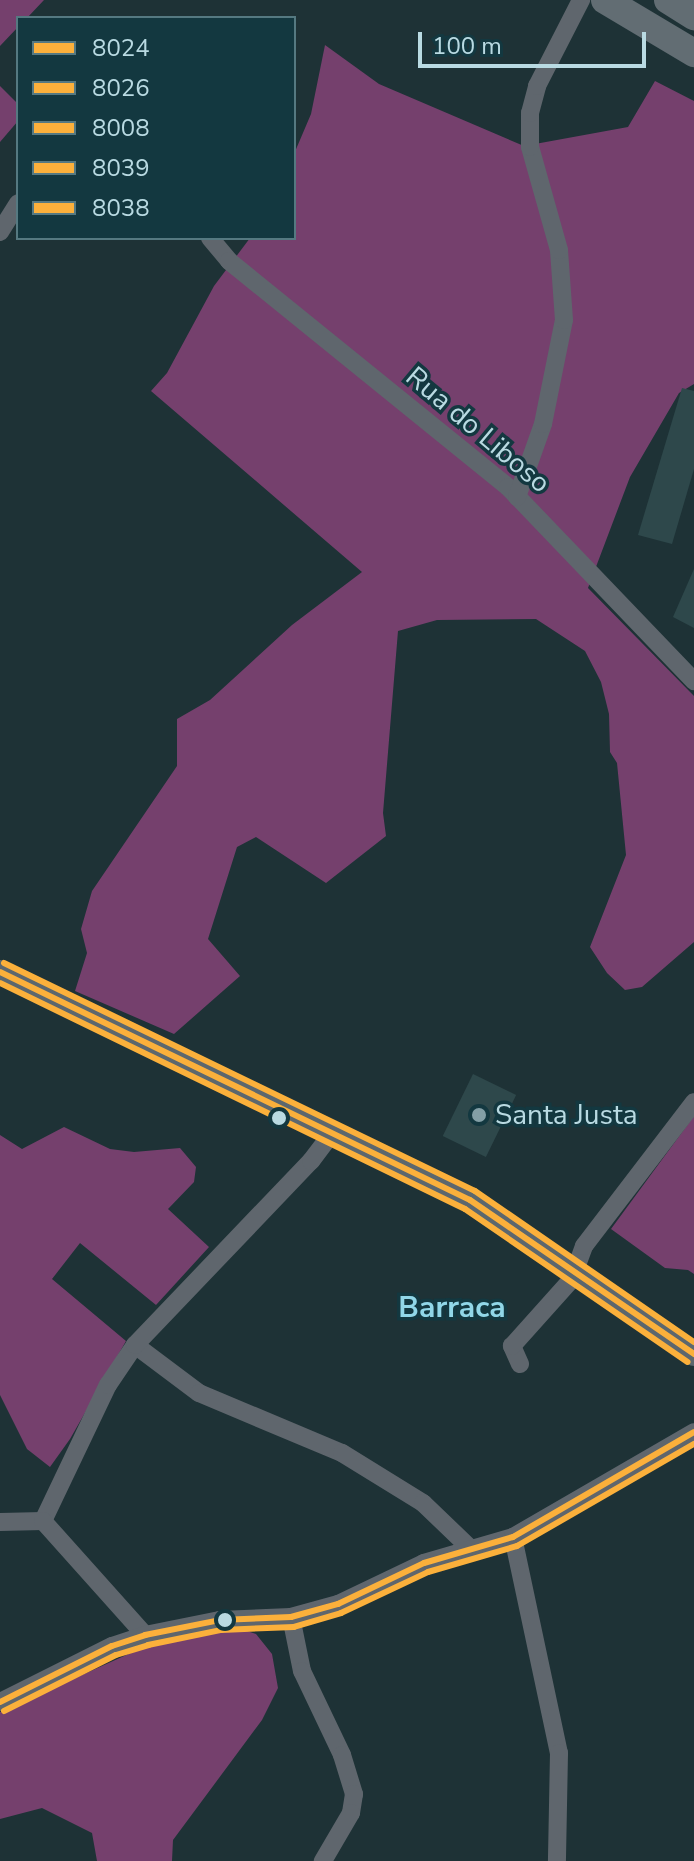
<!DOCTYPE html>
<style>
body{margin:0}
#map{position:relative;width:694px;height:1861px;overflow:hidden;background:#1e3236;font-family:"Nunito Sans",sans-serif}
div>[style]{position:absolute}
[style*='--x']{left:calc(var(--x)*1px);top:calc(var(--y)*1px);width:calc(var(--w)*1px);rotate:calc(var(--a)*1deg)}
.green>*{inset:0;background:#75406d}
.building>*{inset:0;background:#2e484b;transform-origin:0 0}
.minor>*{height:18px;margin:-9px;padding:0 9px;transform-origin:9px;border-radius:9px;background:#5f666d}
.major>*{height:24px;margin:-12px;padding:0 12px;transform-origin:12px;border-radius:12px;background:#5c676e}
.highway>*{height:28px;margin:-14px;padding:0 14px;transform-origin:14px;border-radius:14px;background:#626d73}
.bus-1>*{height:6px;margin:-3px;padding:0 3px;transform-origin:3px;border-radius:3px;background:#fbb03b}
.bus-2>*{height:6px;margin:-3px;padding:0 3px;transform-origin:3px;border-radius:3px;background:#fbb03b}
.bus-3>*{height:6px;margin:-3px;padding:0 3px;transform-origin:3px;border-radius:3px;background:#fbb03b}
.bus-4>*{height:6px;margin:-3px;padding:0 3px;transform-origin:3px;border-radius:3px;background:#fbb03b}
.bus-5>*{height:6px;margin:-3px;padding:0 3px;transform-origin:3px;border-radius:3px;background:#fbb03b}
.dots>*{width:22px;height:22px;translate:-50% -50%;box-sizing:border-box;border:4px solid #133840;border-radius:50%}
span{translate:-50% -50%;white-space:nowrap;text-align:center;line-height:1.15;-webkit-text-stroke:7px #133840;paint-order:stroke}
.street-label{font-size:28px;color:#b9dae2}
.poi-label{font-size:28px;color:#b9dae2}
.left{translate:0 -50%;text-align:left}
.neighbourhood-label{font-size:30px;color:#91d7e8;font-weight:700}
.legend{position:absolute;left:16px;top:16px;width:280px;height:224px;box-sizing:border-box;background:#133840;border:2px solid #557981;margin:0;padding:10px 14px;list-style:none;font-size:24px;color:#b9dae2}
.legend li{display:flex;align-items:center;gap:16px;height:40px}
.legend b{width:40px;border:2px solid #557981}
.scale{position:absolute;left:418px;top:32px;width:228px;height:36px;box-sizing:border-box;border:4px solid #b9dae2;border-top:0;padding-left:10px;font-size:24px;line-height:28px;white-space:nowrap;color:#b9dae2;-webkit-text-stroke:6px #133840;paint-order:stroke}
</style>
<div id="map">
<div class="green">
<i style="clip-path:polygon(0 0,44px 0,27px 18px,18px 18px,18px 27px,0 46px)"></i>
<i style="clip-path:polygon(325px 45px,379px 84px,524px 146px,628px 127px,655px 81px,694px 101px,694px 384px,679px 393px,630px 477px,588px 588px,694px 696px,694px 942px,642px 987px,625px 990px,607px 973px,590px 947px,626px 855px,617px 763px,610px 752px,609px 714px,601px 682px,585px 651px,536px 619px,437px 620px,398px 631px,383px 813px,386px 836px,326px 883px,256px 837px,237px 847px,208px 939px,240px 976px,174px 1034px,75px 991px,87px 953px,81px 929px,92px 891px,177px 766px,177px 719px,210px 700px,292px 625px,362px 572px,151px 391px,167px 373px,214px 286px,250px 238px,294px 238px,294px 154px,311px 114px)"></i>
<i style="clip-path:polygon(0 86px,18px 104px,18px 121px,0 142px)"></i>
<i style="clip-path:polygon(694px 1116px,694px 1274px,688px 1270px,665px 1268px,611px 1229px)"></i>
<i style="clip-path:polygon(64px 1127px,110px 1149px,134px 1152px,180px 1148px,196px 1167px,194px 1182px,168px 1209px,209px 1247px,156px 1305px,80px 1243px,52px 1279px,126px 1341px,70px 1439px,50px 1467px,27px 1449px,0 1395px,0 1135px,22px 1149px)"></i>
<i style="clip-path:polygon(235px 1627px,256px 1634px,272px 1654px,278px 1688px,262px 1720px,173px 1840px,172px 1861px,97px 1861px,92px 1833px,42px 1808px,0 1819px,0 1712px,164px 1638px,198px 1630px)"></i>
</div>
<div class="building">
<i style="clip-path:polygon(682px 388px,694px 391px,694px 469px,672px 544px,638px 535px)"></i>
<i style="clip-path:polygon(694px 569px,694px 628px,673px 617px)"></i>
<i style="left:473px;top:1074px;width:48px;height:69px;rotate:26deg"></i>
</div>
<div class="minor">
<i style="--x:0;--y:232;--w:34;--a:-58"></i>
<i style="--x:210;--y:238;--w:30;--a:50"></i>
<i style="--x:229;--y:261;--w:359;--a:39"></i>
<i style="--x:508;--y:487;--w:269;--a:46.2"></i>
<i style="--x:517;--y:497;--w:77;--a:-70.4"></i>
<i style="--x:543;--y:424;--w:106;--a:-78.6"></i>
<i style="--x:564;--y:320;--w:70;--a:-94.1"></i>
<i style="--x:559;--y:250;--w:107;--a:-105.7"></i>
<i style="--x:530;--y:147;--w:34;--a:-90"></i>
<i style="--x:530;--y:113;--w:28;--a:-75"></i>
<i style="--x:537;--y:86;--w:97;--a:-62.9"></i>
<i style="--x:135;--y:1345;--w:80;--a:36.9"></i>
<i style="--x:199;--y:1393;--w:155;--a:22.8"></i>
<i style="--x:342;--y:1453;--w:95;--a:31.7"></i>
<i style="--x:423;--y:1503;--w:66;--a:43.8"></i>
<i style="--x:520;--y:1364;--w:20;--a:-114"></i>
<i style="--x:512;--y:1346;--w:90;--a:-48.2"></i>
<i style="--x:572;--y:1279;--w:35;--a:-70"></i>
<i style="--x:584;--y:1246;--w:181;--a:-52.6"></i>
<i style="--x:43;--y:1521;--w:151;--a:-64.5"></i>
<i style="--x:108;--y:1385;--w:48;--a:-56"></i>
<i style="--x:135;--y:1345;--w:255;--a:-46.3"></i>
<i style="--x:311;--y:1161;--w:35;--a:-53"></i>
<i style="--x:0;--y:1522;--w:43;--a:-1.3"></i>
<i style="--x:43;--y:1521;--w:153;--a:48.2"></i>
<i style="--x:513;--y:1537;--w:221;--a:78"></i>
<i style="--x:559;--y:1753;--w:108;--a:91.1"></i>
<i style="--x:291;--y:1617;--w:55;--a:78.5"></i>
<i style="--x:302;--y:1671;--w:93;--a:64.5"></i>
<i style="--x:342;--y:1755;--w:41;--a:72.9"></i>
<i style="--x:354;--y:1794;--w:19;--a:99"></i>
<i style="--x:351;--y:1813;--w:56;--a:120.3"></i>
<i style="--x:0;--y:1702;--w:125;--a:-26.6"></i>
<i style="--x:112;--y:1646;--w:35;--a:-18"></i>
<i style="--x:145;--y:1635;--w:76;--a:-11.3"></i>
<i style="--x:220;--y:1620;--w:71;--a:-2.4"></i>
<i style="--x:291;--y:1617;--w:49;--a:-15.5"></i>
<i style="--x:338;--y:1604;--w:95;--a:-25.5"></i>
<i style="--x:424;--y:1563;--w:93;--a:-16.3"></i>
<i style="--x:513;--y:1537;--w:209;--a:-30.1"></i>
</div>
<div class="major">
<i style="--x:0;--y:972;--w:522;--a:25.88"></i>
<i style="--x:470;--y:1200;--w:272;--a:34.5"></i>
</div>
<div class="highway">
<i style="--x:605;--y:0;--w:104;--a:30.8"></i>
<i style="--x:668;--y:0;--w:31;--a:32"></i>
</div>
<div class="bus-1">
<i style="--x:0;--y:972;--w:522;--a:25.88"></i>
<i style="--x:470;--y:1200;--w:272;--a:34.5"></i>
</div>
<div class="bus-2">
<i style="--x:0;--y:983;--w:517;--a:25.92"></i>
<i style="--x:465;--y:1209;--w:270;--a:34.5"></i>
</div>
<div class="bus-3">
<i style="--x:4;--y:963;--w:523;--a:25.83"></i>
<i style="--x:475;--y:1191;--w:266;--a:34.6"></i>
</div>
<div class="bus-4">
<i style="--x:0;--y:1702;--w:125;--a:-26.6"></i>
<i style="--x:112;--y:1646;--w:35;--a:-18"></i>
<i style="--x:145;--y:1635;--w:76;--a:-11.3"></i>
<i style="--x:220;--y:1620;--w:71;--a:-2.4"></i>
<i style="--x:291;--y:1617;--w:49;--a:-15.5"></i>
<i style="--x:338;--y:1604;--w:95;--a:-25.5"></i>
<i style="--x:424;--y:1563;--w:93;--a:-16.3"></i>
<i style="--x:513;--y:1537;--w:209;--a:-30.1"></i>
</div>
<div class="bus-5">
<i style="--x:4;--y:1711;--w:125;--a:-26.6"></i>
<i style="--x:116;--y:1655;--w:34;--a:-17"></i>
<i style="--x:148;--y:1645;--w:75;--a:-11.6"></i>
<i style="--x:221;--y:1630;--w:73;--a:-2.4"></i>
<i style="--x:294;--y:1627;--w:49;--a:-16.6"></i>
<i style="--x:341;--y:1613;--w:96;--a:-25.2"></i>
<i style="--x:428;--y:1572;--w:93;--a:-16.3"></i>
<i style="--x:517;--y:1546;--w:204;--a:-30"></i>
</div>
<div class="dots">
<i style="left:479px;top:1115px;background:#839fa6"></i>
<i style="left:279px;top:1118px;background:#b9dae2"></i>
<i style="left:225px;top:1620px;background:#b9dae2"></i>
</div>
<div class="street-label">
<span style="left:478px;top:430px;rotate:40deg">Rua do Liboso</span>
</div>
<div class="poi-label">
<span class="left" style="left:495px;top:1115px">Santa Justa</span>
</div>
<div class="neighbourhood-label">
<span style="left:452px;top:1308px">Barraca</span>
</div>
<ul class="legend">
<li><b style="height:10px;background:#fbb03b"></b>8024</li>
<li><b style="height:10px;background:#fbb03b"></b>8026</li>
<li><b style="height:10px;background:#fbb03b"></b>8008</li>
<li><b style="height:10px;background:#fbb03b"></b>8039</li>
<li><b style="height:10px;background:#fbb03b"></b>8038</li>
</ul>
<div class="scale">100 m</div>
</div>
